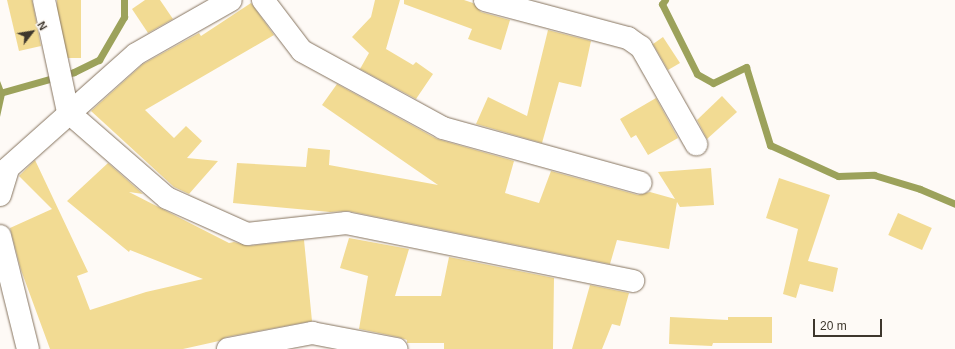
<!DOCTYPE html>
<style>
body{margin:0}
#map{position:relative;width:955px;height:349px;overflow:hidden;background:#fefaf6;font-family:Helvetica,sans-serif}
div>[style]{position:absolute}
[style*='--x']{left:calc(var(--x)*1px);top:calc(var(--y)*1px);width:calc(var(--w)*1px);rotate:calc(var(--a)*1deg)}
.water>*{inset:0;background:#9ca25b}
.stream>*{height:7px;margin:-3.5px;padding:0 3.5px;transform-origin:3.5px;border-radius:3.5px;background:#9ca25b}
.building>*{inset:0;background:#f2db93;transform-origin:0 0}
.roads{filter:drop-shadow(0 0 1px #86745f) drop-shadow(0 0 1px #86745f)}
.minor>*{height:22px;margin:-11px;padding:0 11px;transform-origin:11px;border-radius:11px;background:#fff}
span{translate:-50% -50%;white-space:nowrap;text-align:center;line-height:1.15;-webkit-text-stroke:4px #fefaf6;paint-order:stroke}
.north{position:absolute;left:12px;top:12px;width:40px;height:40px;-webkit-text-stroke:3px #fefaf6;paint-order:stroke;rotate:59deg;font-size:11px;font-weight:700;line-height:16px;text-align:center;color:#3e372d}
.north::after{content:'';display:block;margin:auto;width:14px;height:18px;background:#3e372d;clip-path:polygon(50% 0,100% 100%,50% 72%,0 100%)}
.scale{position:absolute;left:813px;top:319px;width:69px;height:18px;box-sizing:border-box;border:2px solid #3e372d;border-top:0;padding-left:5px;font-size:12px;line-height:14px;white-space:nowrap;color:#3e372d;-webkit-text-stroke:3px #fefaf6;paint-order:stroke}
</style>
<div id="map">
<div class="water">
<i style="clip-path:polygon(0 81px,5px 94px,0 117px)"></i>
</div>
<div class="stream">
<i style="--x:665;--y:0;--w:5;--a:127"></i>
<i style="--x:662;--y:4;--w:78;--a:63.4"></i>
<i style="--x:697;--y:74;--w:18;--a:29"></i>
<i style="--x:713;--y:83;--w:37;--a:-26"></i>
<i style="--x:746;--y:67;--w:82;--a:72.9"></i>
<i style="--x:770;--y:145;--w:75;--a:24.5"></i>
<i style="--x:838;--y:176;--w:36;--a:-2"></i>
<i style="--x:874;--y:175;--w:48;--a:16.9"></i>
<i style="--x:920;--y:189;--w:38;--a:23"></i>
<i style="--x:0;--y:93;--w:77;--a:-15.8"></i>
<i style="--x:74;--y:72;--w:28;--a:-26"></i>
<i style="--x:99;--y:60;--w:50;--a:-59.8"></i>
<i style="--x:124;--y:17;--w:17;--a:-90"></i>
</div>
<div class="building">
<i style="clip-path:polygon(7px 0,32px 0,41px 46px,19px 51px)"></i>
<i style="left:57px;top:0;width:24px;height:58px"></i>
<i style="clip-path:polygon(145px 0,160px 0,173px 19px,148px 33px,132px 9px)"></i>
<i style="clip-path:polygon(375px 0,400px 0,386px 49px,413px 65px,416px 62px,433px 74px,416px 99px,360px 69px,369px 53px,352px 37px,371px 17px)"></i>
<i style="clip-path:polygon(404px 0,464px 0,473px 3px,481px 12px,510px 20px,501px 50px,468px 39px,472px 29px,404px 4px)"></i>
<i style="clip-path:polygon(251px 3px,274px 35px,145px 110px,174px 138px,186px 126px,202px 141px,187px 158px,218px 161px,189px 194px,174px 187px,91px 111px,143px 64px,199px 33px,201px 36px)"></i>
<i style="clip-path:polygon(548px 30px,591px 41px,581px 87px,559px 82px,542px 143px,476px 124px,488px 97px,527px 116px)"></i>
<i style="clip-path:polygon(663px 37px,680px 63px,668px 70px,653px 44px)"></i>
<i style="clip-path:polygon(337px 84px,437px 139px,514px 161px,505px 193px,539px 203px,551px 171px,638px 195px,650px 192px,675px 199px,658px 172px,711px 168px,714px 205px,680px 207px,677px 202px,669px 249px,617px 240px,610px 264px,348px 211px,330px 212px,233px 203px,237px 163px,306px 167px,308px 148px,330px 150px,329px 165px,438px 185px,322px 105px)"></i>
<i style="clip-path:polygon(722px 96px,737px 112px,707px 139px,697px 120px)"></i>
<i style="clip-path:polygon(656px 98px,678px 138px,648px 155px,636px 135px,631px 138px,620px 119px)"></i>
<i style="clip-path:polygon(35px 160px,88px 272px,77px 276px,90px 310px,146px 292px,203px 279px,130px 250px,129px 252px,67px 201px,108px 163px,143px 194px,129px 192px,229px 243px,234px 242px,248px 246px,304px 240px,312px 321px,226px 337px,219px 341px,183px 349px,50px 349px,21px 270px,10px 228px,52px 209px,19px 176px)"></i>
<i style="clip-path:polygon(779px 178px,830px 195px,808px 261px,838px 268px,833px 292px,800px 284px,796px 298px,783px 294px,798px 229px,766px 218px)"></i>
<i style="left:898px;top:213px;width:37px;height:24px;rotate:24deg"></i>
<i style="clip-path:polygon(349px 238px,409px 249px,395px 296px,441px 296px,449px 257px,554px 278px,553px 349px,444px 349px,444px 343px,407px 343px,407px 340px,398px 337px,359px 329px,368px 276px,340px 268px)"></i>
<i style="clip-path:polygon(590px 285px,629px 293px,620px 326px,612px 324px,602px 349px,572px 349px)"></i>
<i style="clip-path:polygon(670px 317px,728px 320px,728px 317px,772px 317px,772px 343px,713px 343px,712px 346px,669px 344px)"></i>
</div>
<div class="roads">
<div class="minor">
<i style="--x:44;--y:0;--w:115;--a:77.9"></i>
<i style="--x:68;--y:112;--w:131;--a:41"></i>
<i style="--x:167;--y:198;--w:88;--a:24.2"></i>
<i style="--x:247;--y:234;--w:100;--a:-6.3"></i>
<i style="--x:346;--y:223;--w:293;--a:11.4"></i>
<i style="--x:263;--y:0;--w:64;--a:52.6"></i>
<i style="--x:302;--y:51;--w:161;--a:28.6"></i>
<i style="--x:443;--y:128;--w:205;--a:15.5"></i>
<i style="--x:485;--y:0;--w:148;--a:14.9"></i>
<i style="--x:628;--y:38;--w:16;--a:35"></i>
<i style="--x:641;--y:47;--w:112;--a:60.4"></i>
<i style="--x:0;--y:195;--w:28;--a:-73"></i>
<i style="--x:8;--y:168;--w:171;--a:-41.7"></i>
<i style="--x:136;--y:54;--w:109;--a:-29.6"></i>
<i style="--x:0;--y:236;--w:116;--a:76.1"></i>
<i style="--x:228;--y:349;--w:86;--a:-10.8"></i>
<i style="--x:312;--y:333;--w:86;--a:10.8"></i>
</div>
</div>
<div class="north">N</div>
<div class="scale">20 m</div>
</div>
